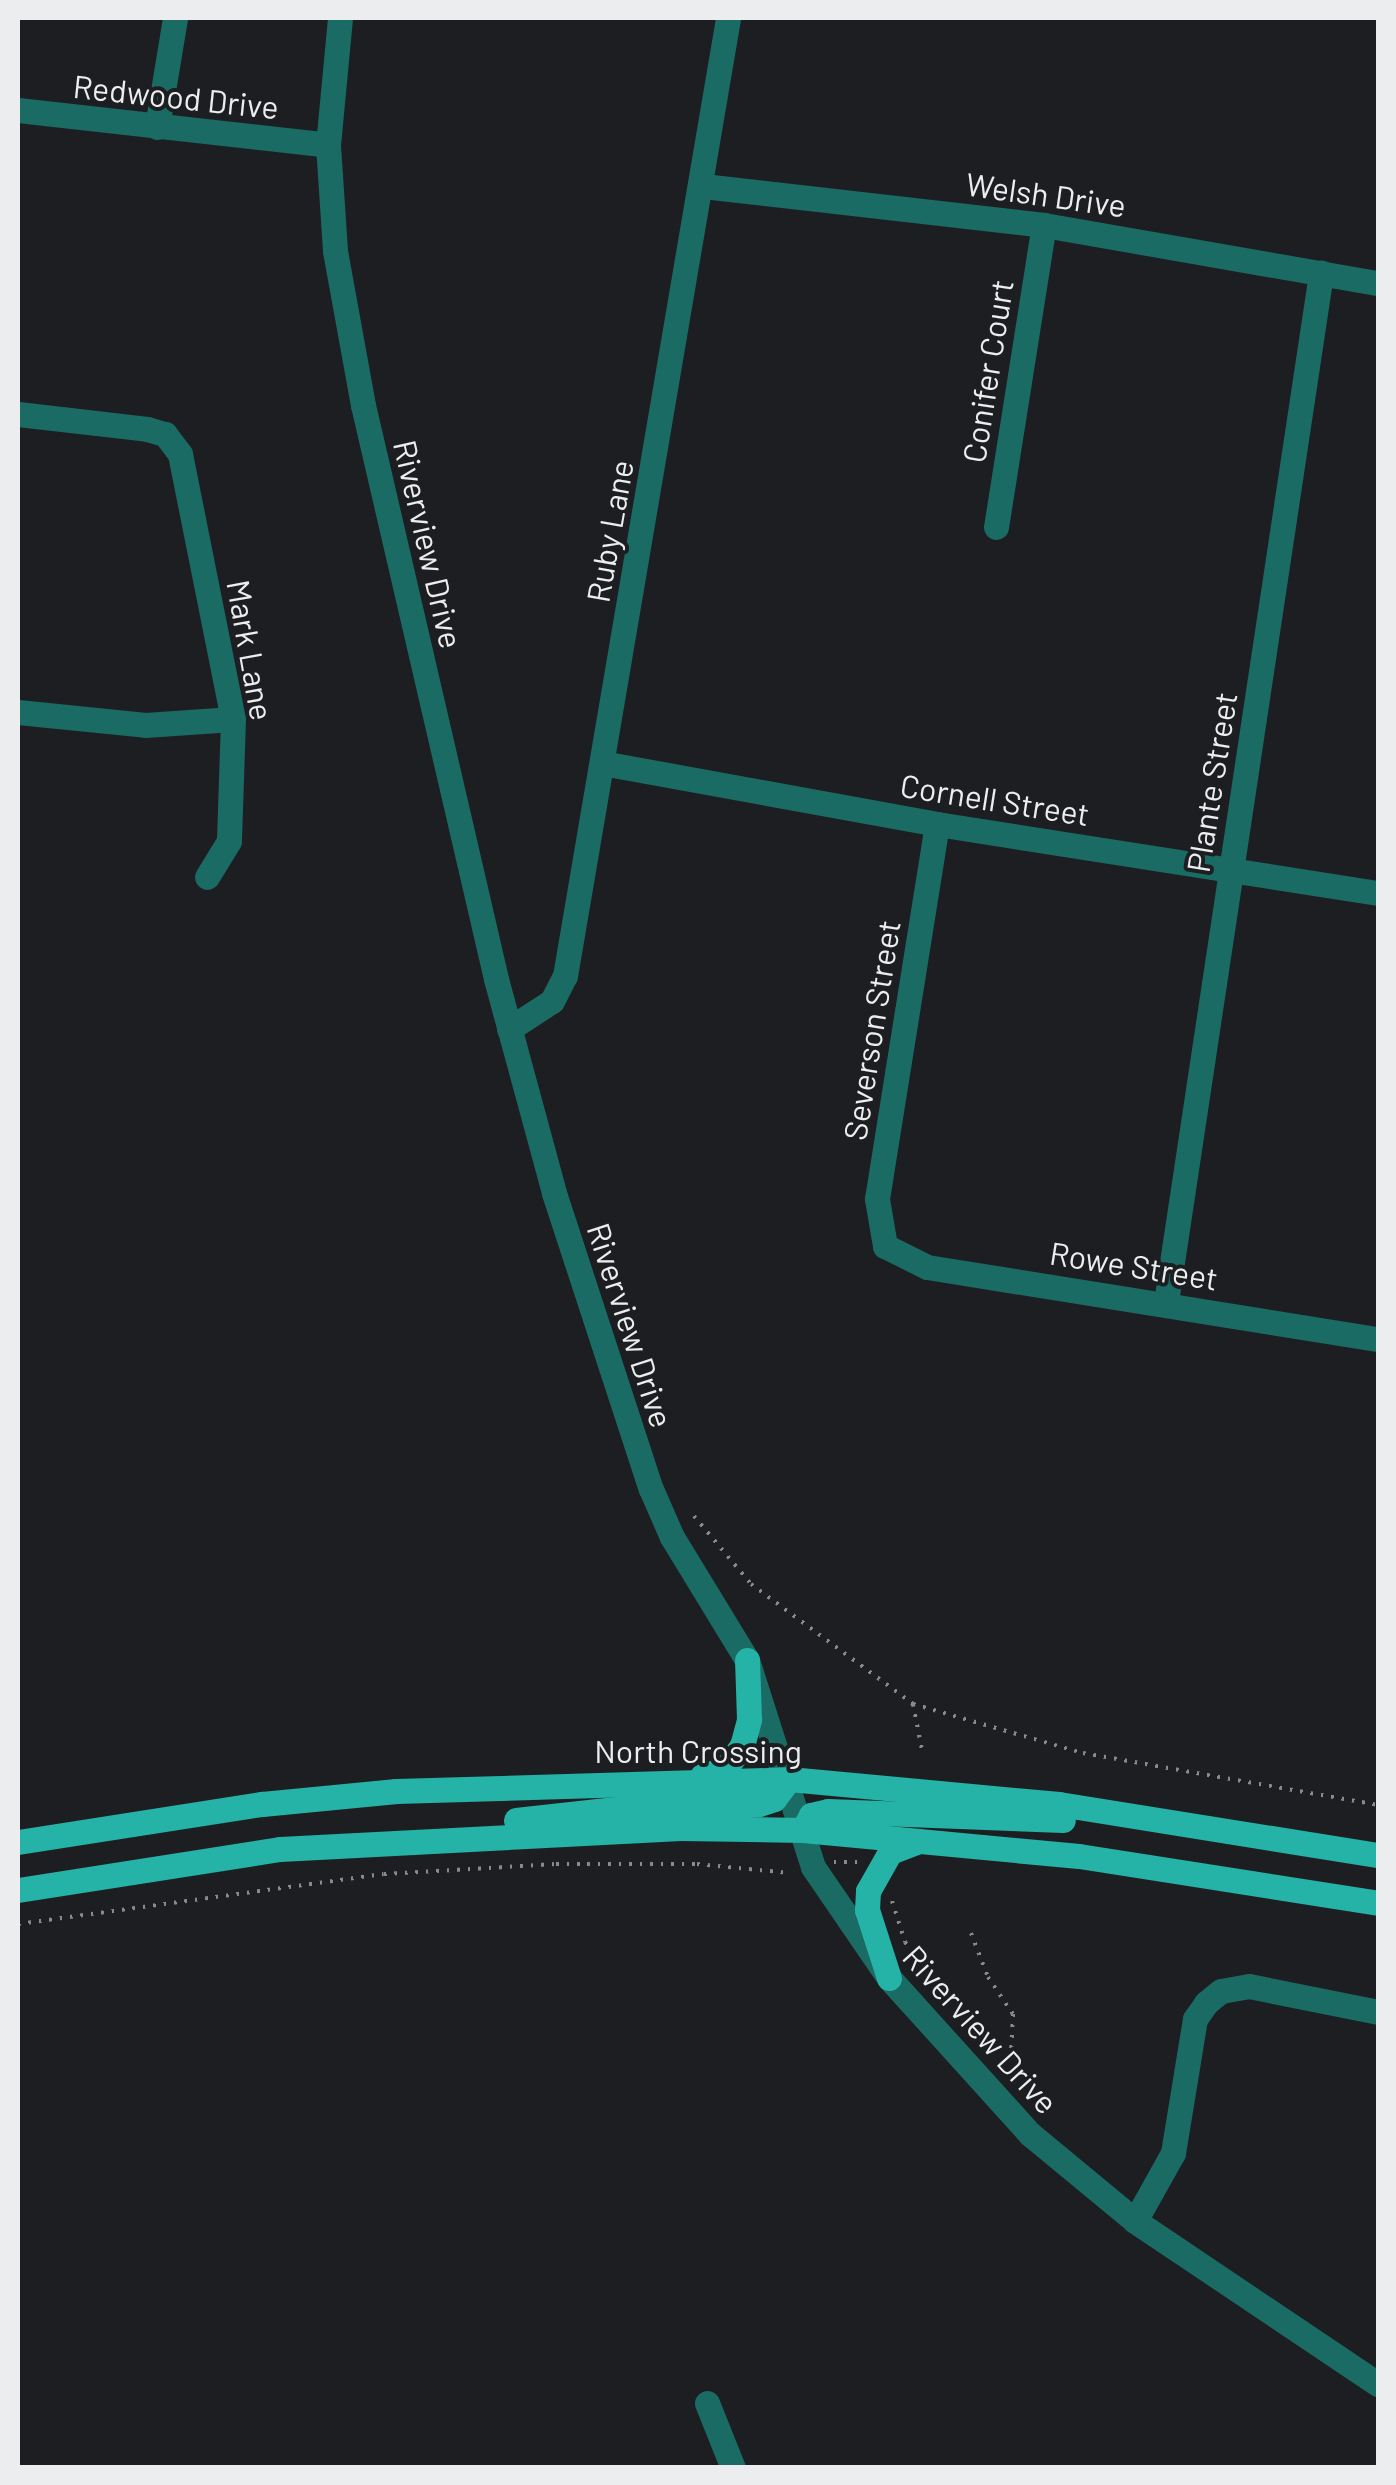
<!DOCTYPE html>
<style>
body{margin:0}
#map{position:relative;width:1396px;height:2485px;overflow:hidden;background:#1d1e21;font-family:Barlow,sans-serif}
div>[style]{position:absolute}
[style*='--x']{left:calc(var(--x)*1px);top:calc(var(--y)*1px);width:calc(var(--w)*1px);rotate:calc(var(--a)*1deg)}
.path>*{height:4px;margin-top:-2px;transform-origin:0;background:repeating-linear-gradient(90deg,#898a8c 0 2.5px,transparent 0 10.5px)}
.minor>*{height:25px;margin:-12.5px;padding:0 12.5px;transform-origin:12.5px;border-radius:12.5px;background:#196b63}
.major>*{height:25px;margin:-12.5px;padding:0 12.5px;transform-origin:12.5px;border-radius:12.5px;background:#24b3a6}
span{translate:-50% -50%;white-space:nowrap;text-align:center;line-height:1.15;-webkit-text-stroke:8px #1d1e21;paint-order:stroke}
.street-label{font-size:32px;color:#ecedef}
.frame{position:absolute;inset:0;border:20px solid #ecedef;pointer-events:none}
</style>
<div id="map">
<div class="path">
<i style="--x:694;--y:1516;--w:89;--a:50"></i>
<i style="--x:751;--y:1584;--w:202;--a:36.5"></i>
<i style="--x:913;--y:1704;--w:177;--a:16.1"></i>
<i style="--x:1083;--y:1753;--w:300;--a:10"></i>
<i style="--x:913;--y:1704;--w:52;--a:78.9"></i>
<i style="--x:834;--y:1862;--w:25;--a:0"></i>
<i style="--x:892;--y:1901;--w:43;--a:72.4"></i>
<i style="--x:905;--y:1942;--w:132;--a:53.3"></i>
<i style="--x:18;--y:1924;--w:369;--a:-7.8"></i>
<i style="--x:384;--y:1874;--w:172;--a:-3.3"></i>
<i style="--x:556;--y:1864;--w:141;--a:0"></i>
<i style="--x:697;--y:1864;--w:94;--a:5.5"></i>
<i style="--x:971;--y:1933;--w:47;--a:68.9"></i>
<i style="--x:988;--y:1977;--w:45;--a:56"></i>
<i style="--x:1013;--y:2014;--w:40;--a:92.9"></i>
<i style="--x:1011;--y:2054;--w:16;--a:125"></i>
<i style="--x:1002;--y:2067;--w:7;--a:-135"></i>
</div>
<div class="minor">
<i style="--x:340;--y:18;--w:128;--a:95.4"></i>
<i style="--x:328;--y:145;--w:106;--a:86.2"></i>
<i style="--x:335;--y:251;--w:157;--a:79.7"></i>
<i style="--x:363;--y:405;--w:589;--a:76.95"></i>
<i style="--x:496;--y:979;--w:222;--a:74.8"></i>
<i style="--x:554;--y:1193;--w:311;--a:71.9"></i>
<i style="--x:651;--y:1489;--w:52;--a:66.4"></i>
<i style="--x:672;--y:1537;--w:144;--a:58.6"></i>
<i style="--x:747;--y:1660;--w:217;--a:72.3"></i>
<i style="--x:813;--y:1867;--w:135;--a:55.6"></i>
<i style="--x:889;--y:1978;--w:210;--a:47.9"></i>
<i style="--x:1030;--y:2134;--w:136;--a:39.6"></i>
<i style="--x:1135;--y:2221;--w:293;--a:33.9"></i>
<i style="--x:18;--y:110;--w:312;--a:6.4"></i>
<i style="--x:157;--y:127;--w:110;--a:-80.6"></i>
<i style="--x:703;--y:186;--w:343;--a:6.5"></i>
<i style="--x:1044;--y:225;--w:339;--a:9.9"></i>
<i style="--x:18;--y:414;--w:130;--a:6.6"></i>
<i style="--x:147;--y:429;--w:19;--a:16"></i>
<i style="--x:165;--y:434;--w:25;--a:53"></i>
<i style="--x:180;--y:454;--w:270;--a:78.7"></i>
<i style="--x:233;--y:719;--w:122;--a:91.9"></i>
<i style="--x:229;--y:841;--w:42;--a:121.4"></i>
<i style="--x:996;--y:527;--w:306;--a:-81"></i>
<i style="--x:18;--y:712;--w:128;--a:5.8"></i>
<i style="--x:145;--y:725;--w:88;--a:-3.9"></i>
<i style="--x:602;--y:763;--w:341;--a:10.3"></i>
<i style="--x:937;--y:824;--w:446;--a:8.9"></i>
<i style="--x:937;--y:824;--w:380;--a:99.1"></i>
<i style="--x:877;--y:1199;--w:48;--a:80.3"></i>
<i style="--x:885;--y:1246;--w:47;--a:26.6"></i>
<i style="--x:927;--y:1267;--w:457;--a:9.1"></i>
<i style="--x:509;--y:1029;--w:51;--a:-33.1"></i>
<i style="--x:552;--y:1001;--w:28;--a:-63"></i>
<i style="--x:565;--y:976;--w:972;--a:-80.34"></i>
<i style="--x:1166;--y:1302;--w:1041;--a:-81.43"></i>
<i style="--x:1135;--y:2221;--w:78;--a:-60.8"></i>
<i style="--x:1173;--y:2153;--w:136;--a:-80.7"></i>
<i style="--x:1195;--y:2019;--w:19;--a:-55"></i>
<i style="--x:1206;--y:2003;--w:19;--a:-39"></i>
<i style="--x:1221;--y:1991;--w:28;--a:-10"></i>
<i style="--x:1249;--y:1986;--w:132;--a:11.4"></i>
<i style="--x:707;--y:2403;--w:70;--a:68.2"></i>
</div>
<div class="major">
<i style="--x:702;--y:1776;--w:24;--a:-17"></i>
<i style="--x:725;--y:1769;--w:29;--a:-54"></i>
<i style="--x:742;--y:1746;--w:28;--a:-75"></i>
<i style="--x:749;--y:1719;--w:59;--a:-91.9"></i>
<i style="--x:516;--y:1820;--w:125;--a:-6.4"></i>
<i style="--x:640;--y:1806;--w:119;--a:-1"></i>
<i style="--x:759;--y:1804;--w:16;--a:-18"></i>
<i style="--x:774;--y:1799;--w:25;--a:-53"></i>
<i style="--x:803;--y:1830;--w:17;--a:-62"></i>
<i style="--x:811;--y:1815;--w:17;--a:-13"></i>
<i style="--x:828;--y:1811;--w:235;--a:2.2"></i>
<i style="--x:18;--y:1842;--w:247;--a:-8.9"></i>
<i style="--x:262;--y:1804;--w:135;--a:-5.5"></i>
<i style="--x:396;--y:1791;--w:393;--a:-1.7"></i>
<i style="--x:789;--y:1779;--w:271;--a:5.3"></i>
<i style="--x:1059;--y:1804;--w:323;--a:9.1"></i>
<i style="--x:18;--y:1890;--w:265;--a:-8.9"></i>
<i style="--x:280;--y:1849;--w:401;--a:-3"></i>
<i style="--x:680;--y:1828;--w:123;--a:0.9"></i>
<i style="--x:803;--y:1830;--w:277;--a:5.4"></i>
<i style="--x:1079;--y:1856;--w:303;--a:8.9"></i>
<i style="--x:889;--y:1978;--w:71;--a:-107.9"></i>
<i style="--x:867;--y:1910;--w:19;--a:-87"></i>
<i style="--x:868;--y:1891;--w:45;--a:-60.6"></i>
<i style="--x:890;--y:1852;--w:28;--a:-21"></i>
</div>
<div class="street-label">
<span style="left:176px;top:96px;rotate:6deg">Redwood Drive</span>
<span style="left:1046px;top:194px;rotate:8deg">Welsh Drive</span>
<span style="left:987px;top:371px;rotate:-81deg">Conifer Court</span>
<span style="left:609px;top:531px;rotate:-80deg">Ruby Lane</span>
<span style="left:429px;top:544px;rotate:77deg">Riverview Drive</span>
<span style="left:251px;top:650px;rotate:80deg">Mark Lane</span>
<span style="left:1211px;top:782px;rotate:-81deg">Plante Street</span>
<span style="left:995px;top:799px;rotate:9deg">Cornell Street</span>
<span style="left:871px;top:1030px;rotate:-81deg">Severson Street</span>
<span style="left:1134px;top:1265px;rotate:9deg">Rowe Street</span>
<span style="left:631px;top:1325px;rotate:72deg">Riverview Drive</span>
<span style="left:698px;top:1750px">North Crossing</span>
<span style="left:981px;top:2029px;rotate:48deg">Riverview Drive</span>
</div>
<div class="frame"></div>
</div>
